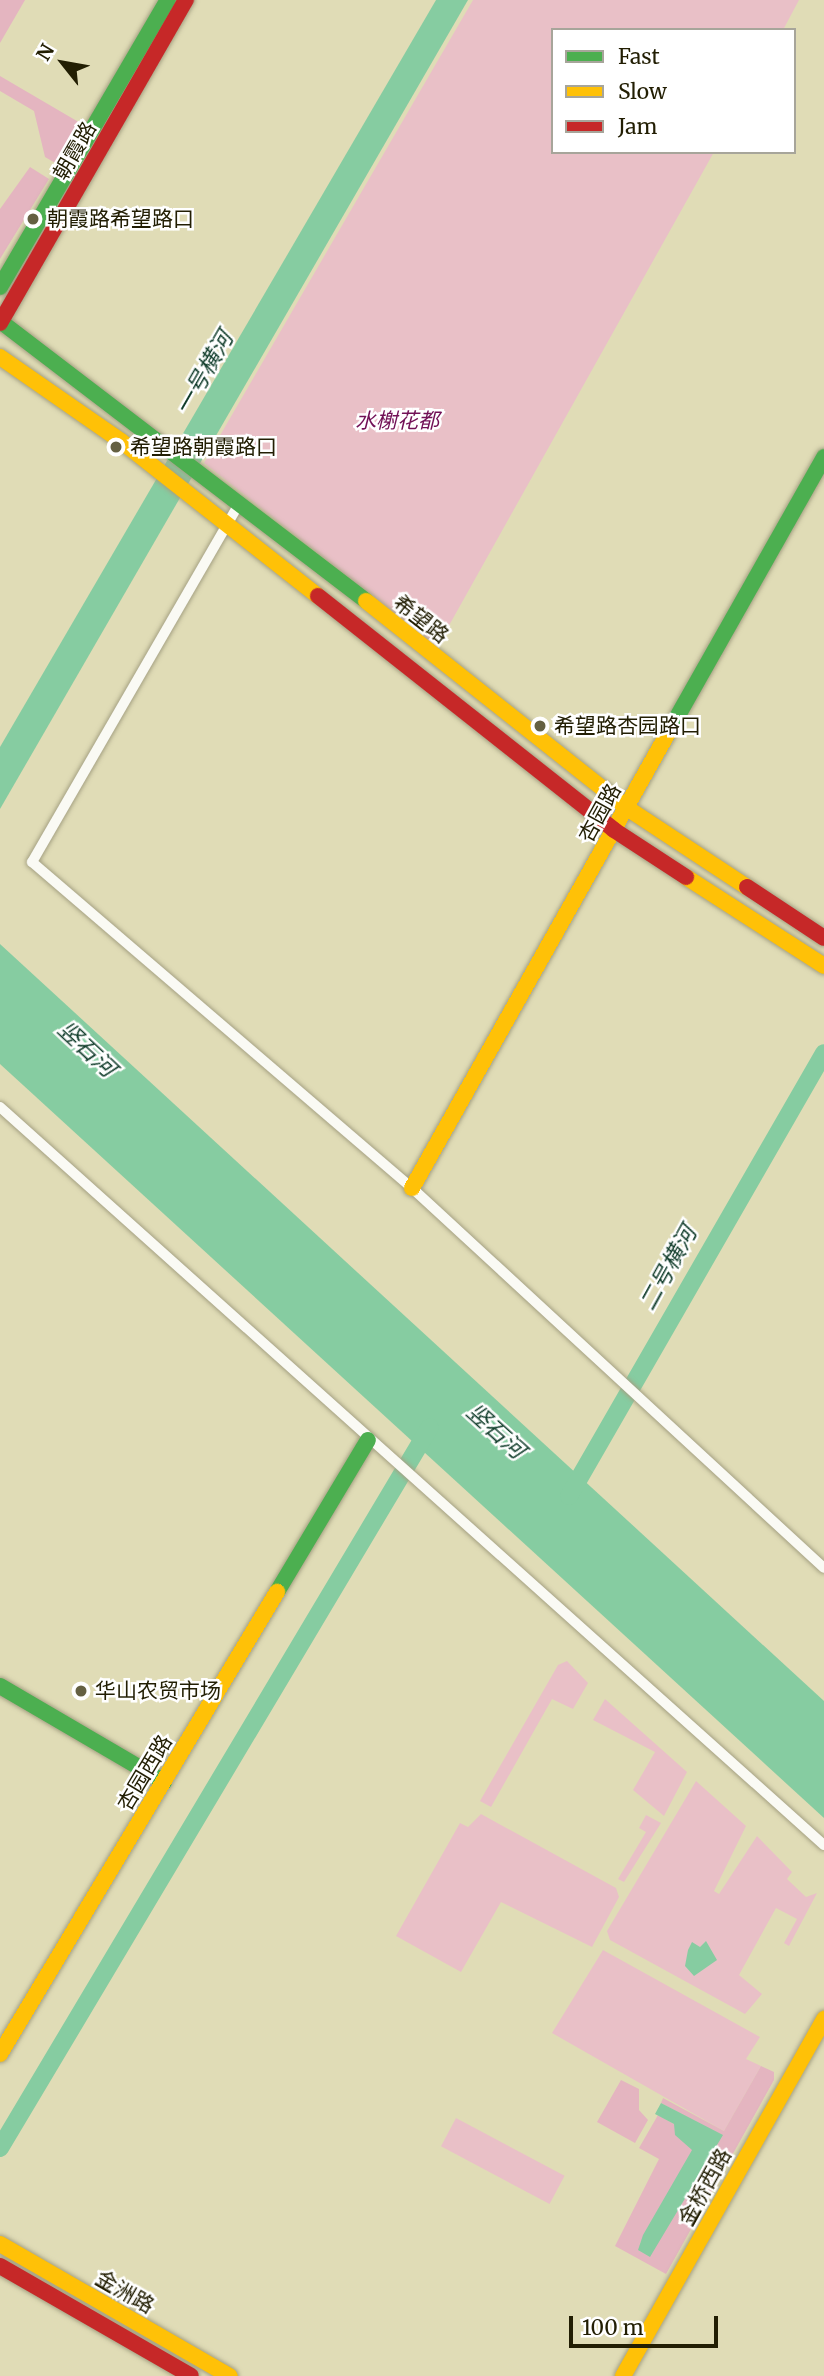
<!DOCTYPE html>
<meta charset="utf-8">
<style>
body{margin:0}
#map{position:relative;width:824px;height:2376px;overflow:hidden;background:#e0dcb6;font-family:Merriweather,"Noto Sans SC",serif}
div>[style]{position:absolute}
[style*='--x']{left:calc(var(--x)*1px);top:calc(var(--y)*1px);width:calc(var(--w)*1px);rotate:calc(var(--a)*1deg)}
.green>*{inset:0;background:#e9c0c7;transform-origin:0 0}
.forest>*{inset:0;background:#e4b5c0}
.water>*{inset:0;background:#86cca1}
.river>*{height:18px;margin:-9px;padding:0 9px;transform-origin:9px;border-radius:9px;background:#86cca1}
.roads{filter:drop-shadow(0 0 2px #a5a183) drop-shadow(0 0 2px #a5a183)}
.street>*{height:10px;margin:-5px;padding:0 5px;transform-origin:5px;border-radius:5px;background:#fafaf4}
.fast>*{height:16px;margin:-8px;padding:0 8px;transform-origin:8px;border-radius:8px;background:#4caf50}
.slow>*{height:16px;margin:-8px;padding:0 8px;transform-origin:8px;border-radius:8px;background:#ffc107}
.jam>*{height:16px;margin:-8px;padding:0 8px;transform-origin:8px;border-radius:8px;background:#c62828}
.dots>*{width:19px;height:19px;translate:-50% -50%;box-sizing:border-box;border:4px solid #fff;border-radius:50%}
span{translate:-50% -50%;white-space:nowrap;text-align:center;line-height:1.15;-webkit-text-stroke:5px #fff;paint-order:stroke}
.street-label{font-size:21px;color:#221e03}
.poi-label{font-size:21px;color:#221e03}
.left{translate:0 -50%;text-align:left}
.park-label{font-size:21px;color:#711056;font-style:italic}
.water-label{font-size:23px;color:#113d2b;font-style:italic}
.legend{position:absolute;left:551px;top:28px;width:245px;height:126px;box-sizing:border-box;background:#fff;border:2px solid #a7a59a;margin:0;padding:9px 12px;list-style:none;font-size:21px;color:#221e03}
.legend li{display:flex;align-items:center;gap:14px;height:35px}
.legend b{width:35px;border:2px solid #a7a59a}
.north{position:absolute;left:28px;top:28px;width:70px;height:70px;-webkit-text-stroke:5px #fff;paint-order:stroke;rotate:301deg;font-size:19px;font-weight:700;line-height:28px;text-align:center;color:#221e03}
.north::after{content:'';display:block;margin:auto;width:24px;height:32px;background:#221e03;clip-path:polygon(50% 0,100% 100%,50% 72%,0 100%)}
.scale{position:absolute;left:569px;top:2316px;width:149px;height:32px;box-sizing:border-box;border:4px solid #221e03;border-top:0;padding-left:9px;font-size:21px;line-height:24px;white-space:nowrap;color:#221e03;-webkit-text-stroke:5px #fff;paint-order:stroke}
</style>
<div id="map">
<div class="green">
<i style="clip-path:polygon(473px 0,799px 0,783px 30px,553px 30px,553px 152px,714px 152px,437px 647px,204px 463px)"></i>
<i style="clip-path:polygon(567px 1661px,588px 1683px,573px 1709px,552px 1699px,491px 1807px,480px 1801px,558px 1665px)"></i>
<i style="clip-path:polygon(605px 1699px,687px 1772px,664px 1816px,633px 1790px,655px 1752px,593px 1720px)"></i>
<i style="clip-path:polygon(696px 1781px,746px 1826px,714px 1891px,719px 1894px,757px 1836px,792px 1872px,787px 1879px,806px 1897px,817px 1893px,789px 1946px,784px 1943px,797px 1919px,776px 1908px,739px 1975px,762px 1994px,745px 2014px,610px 1940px,607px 1931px)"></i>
<i style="clip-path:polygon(481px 1814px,616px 1888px,619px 1897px,592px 1947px,501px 1902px,461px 1972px,396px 1936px,460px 1823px,468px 1827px)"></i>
<i style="clip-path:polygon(646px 1815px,661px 1823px,624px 1882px,618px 1879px,646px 1832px,639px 1828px)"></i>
<i style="clip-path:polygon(603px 1950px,760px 2037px,746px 2059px,761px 2066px,724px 2131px,552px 2033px)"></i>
<i style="left:456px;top:2118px;width:123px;height:32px;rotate:28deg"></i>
</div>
<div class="forest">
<i style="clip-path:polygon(0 0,25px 0,0 43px)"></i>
<i style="clip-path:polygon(0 76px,82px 124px,57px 164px,45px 157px,34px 111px,0 91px)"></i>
<i style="clip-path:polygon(30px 167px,49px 179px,0 259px,0 209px)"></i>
<i style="clip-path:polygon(761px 2066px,774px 2072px,774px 2080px,666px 2274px,615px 2246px,659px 2159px,639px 2148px,658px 2115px,674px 2124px,693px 2150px,639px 2245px,722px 2136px,661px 2103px,663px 2098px,724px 2131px)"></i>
<i style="clip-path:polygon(621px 2080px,639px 2089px,639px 2110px,648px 2120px,635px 2143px,597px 2122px)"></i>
</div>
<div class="water">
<i style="clip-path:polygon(436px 0,468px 0,0 809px,0 747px)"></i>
<i style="clip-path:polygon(0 944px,824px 1701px,824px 1818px,0 1064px)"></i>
<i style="clip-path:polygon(706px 1941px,717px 1960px,694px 1976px,685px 1966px,688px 1950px,692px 1942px,700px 1947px)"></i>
<i style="clip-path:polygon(661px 2103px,723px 2135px,650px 2257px,638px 2250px,643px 2235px,692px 2150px,675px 2135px,674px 2124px,655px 2114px)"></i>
</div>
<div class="river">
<i style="--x:569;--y:1496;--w:511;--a:-60.07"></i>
<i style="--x:0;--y:2148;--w:839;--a:-59.19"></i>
</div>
<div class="roads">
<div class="street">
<i style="--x:240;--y:502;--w:416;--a:120"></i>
<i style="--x:32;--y:862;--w:501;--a:40.63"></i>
<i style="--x:412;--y:1188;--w:560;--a:42.69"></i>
<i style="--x:0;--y:1107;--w:1106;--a:41.85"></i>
</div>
<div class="fast">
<i style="--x:0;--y:287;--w:333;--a:-59.7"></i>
<i style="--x:0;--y:321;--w:461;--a:37.4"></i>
<i style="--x:668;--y:733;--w:317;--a:-60.5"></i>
<i style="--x:277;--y:1592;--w:177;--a:-59.1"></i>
<i style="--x:0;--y:1686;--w:190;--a:30.3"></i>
</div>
<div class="slow">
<i style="--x:0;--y:357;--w:147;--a:34.8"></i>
<i style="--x:121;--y:441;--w:251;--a:38.2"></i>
<i style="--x:366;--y:601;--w:333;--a:38.4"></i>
<i style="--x:627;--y:808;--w:144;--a:33.4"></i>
<i style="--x:686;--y:877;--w:164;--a:32.8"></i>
<i style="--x:412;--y:1188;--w:522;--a:-60.64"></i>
<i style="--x:0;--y:2054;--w:539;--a:-59.05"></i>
<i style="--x:0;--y:2244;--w:265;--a:29.9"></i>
<i style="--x:623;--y:2376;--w:410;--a:-60.6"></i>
</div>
<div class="jam">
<i style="--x:0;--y:323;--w:373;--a:-60.1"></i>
<i style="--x:318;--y:596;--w:377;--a:38.3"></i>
<i style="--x:614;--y:830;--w:86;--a:33.1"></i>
<i style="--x:747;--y:887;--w:92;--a:33.5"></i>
<i style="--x:0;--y:2266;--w:220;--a:29.9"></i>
</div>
</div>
<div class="dots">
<i style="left:33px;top:219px;background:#646042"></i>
<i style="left:116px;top:447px;background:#646042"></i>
<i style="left:540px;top:726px;background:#646042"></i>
<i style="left:81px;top:1691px;background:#646042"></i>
</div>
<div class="street-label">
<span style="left:75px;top:151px;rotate:-60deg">朝霞路</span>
<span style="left:421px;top:619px;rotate:38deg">希望路</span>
<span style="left:600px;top:813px;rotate:-61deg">杏园路</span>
<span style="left:145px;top:1773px;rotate:-59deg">杏园西路</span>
<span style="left:705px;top:2187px;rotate:-61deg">金桥西路</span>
<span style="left:125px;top:2292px;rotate:30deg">金洲路</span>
</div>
<div class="poi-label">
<span class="left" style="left:47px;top:219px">朝霞路希望路口</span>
<span class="left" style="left:130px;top:447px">希望路朝霞路口</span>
<span class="left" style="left:554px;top:726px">希望路杏园路口</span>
<span class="left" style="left:95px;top:1691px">华山农贸市场</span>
</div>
<div class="park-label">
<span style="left:397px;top:421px">水榭花都</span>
</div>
<div class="water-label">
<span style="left:204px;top:373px;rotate:-60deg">一号横河</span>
<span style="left:87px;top:1049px;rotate:43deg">竖石河</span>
<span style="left:668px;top:1268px;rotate:-61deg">二号横河</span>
<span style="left:496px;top:1431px;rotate:42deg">竖石河</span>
</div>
<ul class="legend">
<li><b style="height:9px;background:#4caf50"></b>Fast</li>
<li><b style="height:9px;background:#ffc107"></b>Slow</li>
<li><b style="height:9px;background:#c62828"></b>Jam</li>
</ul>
<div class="north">N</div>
<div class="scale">100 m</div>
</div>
